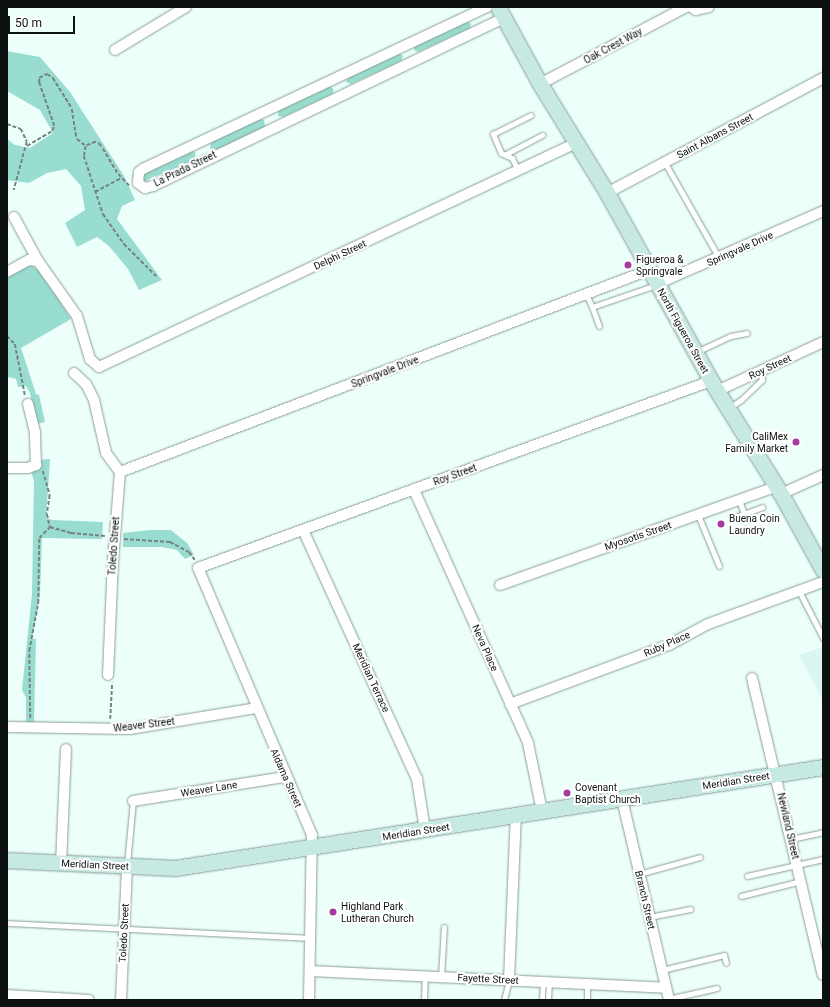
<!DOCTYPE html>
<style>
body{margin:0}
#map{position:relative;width:830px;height:1007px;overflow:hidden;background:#ecfffb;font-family:Roboto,sans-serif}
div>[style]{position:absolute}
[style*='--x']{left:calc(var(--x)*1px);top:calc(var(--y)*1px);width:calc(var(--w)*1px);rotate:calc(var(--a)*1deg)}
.built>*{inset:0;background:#daf6f0}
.green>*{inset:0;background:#98ddcf}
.path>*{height:1.5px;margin-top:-0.75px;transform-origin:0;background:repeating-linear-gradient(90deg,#778380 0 4px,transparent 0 6px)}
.roads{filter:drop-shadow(0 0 1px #8c9d99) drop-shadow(0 0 1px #8c9d99)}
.lane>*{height:5px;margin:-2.5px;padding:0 2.5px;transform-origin:2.5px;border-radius:2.5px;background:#fff}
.street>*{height:10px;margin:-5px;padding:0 5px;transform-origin:5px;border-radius:5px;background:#fff}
.secondary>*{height:15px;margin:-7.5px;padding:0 7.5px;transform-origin:7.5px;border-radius:7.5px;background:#c6e9e3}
.dots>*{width:11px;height:11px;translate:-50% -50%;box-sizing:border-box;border:2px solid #fff;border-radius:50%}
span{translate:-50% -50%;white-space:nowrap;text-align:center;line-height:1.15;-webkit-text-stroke:4px #fff;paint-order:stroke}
.street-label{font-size:10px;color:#0c1211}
.poi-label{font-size:10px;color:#0c1211}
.left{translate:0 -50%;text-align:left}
.right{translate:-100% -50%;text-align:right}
.frame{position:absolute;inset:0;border:8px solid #0c1211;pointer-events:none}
.scale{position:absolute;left:8px;top:16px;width:67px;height:18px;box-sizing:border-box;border:2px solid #0c1211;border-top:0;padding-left:5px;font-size:12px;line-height:14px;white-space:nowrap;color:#0c1211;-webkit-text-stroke:3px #fff;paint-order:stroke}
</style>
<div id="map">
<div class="built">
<i style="clip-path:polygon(823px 647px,823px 701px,799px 655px)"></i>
</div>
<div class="green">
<i style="clip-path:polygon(466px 20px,471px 24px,470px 28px,418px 52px,414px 50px,414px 47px)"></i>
<i style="clip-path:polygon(7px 51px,40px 57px,70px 92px,124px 176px,135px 200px,122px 206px,117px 219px,162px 280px,139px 290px,128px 269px,109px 246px,97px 237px,77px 247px,65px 223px,85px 210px,81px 186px,66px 169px,47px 173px,29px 183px,7px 180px,7px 139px,15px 145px,30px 148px,53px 133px,40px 110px,7px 91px)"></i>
<i style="clip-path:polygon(397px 52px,403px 56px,401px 61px,351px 84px,346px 82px,348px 76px)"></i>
<i style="clip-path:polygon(329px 85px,334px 90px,332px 94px,283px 117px,278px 116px,278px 110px)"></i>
<i style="clip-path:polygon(258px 119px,264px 120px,265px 127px,215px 151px,210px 148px,211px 142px)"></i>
<i style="clip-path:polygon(191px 151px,195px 152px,196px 159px,143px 182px,142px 175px)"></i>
<i style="clip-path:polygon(31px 265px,41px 272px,71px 319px,21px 348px,36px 394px,39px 395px,45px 422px,37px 424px,30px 393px,26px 386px,18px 387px,16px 379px,8px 377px,7px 276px)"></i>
<i style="clip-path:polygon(50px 459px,46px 518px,52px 520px,103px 522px,102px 539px,42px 538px,40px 594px,32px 639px,36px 639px,34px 723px,26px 722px,26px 698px,22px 690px,32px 594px,34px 481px,31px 471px,39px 460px)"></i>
<i style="clip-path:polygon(150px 530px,171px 530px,187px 543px,194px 555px,185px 559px,177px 550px,162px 547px,123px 547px,123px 533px)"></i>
</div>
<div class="path">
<i style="--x:7;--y:124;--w:15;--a:20"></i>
<i style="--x:21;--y:129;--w:14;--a:65"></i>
<i style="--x:27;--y:142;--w:50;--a:105.2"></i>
<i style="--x:27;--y:146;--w:29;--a:-31"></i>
<i style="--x:52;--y:131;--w:5;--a:-68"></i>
<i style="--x:54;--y:126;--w:46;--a:-109.2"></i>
<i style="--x:39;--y:83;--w:5;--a:-90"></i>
<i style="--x:39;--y:78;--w:9;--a:-27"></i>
<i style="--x:47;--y:74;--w:7;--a:34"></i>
<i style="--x:53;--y:78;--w:36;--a:58"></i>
<i style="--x:72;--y:109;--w:30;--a:81"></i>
<i style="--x:77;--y:139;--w:11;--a:38"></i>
<i style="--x:129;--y:186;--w:18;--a:-133"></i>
<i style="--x:117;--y:173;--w:31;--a:-121"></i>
<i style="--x:101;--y:146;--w:6;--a:-141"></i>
<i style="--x:96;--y:142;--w:11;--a:158"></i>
<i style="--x:86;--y:146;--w:10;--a:101"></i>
<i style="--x:84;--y:156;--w:61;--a:71.9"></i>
<i style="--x:103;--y:214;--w:37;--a:55"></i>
<i style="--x:124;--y:244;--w:47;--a:45"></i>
<i style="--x:95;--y:192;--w:30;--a:-28"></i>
<i style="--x:7;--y:336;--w:11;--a:45"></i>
<i style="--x:15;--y:344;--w:52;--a:78.9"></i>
<i style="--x:43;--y:471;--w:25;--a:74"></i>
<i style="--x:50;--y:495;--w:19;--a:99"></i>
<i style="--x:47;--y:514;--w:13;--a:77"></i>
<i style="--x:50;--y:527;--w:22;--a:16"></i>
<i style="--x:71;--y:533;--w:34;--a:5"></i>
<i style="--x:124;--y:539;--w:46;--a:3.7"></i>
<i style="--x:170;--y:542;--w:21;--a:28"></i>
<i style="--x:189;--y:552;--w:10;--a:53"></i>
<i style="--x:30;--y:718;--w:67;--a:-90.9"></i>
<i style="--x:29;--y:651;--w:49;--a:-79.4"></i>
<i style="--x:38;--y:603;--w:65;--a:-89.1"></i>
<i style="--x:39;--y:538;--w:16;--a:-45"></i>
<i style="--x:110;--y:719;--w:36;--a:-87"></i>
</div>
<div class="roads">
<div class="lane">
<i style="--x:506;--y:154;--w:41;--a:-27.8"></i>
<i style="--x:665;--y:163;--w:109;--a:60.4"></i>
<i style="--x:518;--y:171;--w:14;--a:-115"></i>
<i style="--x:512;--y:158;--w:12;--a:-156"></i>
<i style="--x:501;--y:153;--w:21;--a:-113"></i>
<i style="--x:493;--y:134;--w:42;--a:-26.6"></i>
<i style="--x:586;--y:294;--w:14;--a:65"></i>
<i style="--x:599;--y:326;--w:20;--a:-110"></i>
<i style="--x:592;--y:307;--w:68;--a:-19"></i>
<i style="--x:696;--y:352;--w:38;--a:-25"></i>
<i style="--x:731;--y:336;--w:16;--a:-11"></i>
<i style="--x:729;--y:408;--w:14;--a:-34"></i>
<i style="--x:741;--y:400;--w:29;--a:-44"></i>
<i style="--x:762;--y:380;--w:9;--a:-96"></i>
<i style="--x:739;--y:500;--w:15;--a:70"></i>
<i style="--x:698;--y:515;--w:55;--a:67.6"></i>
<i style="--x:735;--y:517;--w:29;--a:-20"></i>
<i style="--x:799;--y:591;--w:53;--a:62.9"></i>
<i style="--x:791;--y:839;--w:33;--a:-12"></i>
<i style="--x:127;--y:864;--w:63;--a:-84.6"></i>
<i style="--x:639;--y:874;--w:63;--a:-15.6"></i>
<i style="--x:747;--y:876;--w:78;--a:-12.6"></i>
<i style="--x:741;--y:896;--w:62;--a:-14"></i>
<i style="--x:649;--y:917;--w:42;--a:-11"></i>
<i style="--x:7;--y:923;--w:303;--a:2.8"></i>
<i style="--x:662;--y:970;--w:64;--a:-13.6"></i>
<i style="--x:724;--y:955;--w:8;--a:76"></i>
<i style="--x:441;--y:977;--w:50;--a:-86.6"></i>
<i style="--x:668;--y:999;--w:50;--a:-12.7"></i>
<i style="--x:424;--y:1000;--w:23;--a:-88"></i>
<i style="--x:504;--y:1000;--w:21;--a:-76"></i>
<i style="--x:542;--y:1000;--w:18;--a:-87"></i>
<i style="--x:548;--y:1000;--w:18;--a:-87"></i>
<i style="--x:587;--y:1000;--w:16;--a:-90"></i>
</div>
<div class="street">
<i style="--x:487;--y:7;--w:380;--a:154.8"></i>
<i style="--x:143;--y:169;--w:5;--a:143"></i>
<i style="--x:139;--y:172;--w:11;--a:95"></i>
<i style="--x:138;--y:183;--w:9;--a:36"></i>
<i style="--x:145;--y:188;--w:8;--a:-14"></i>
<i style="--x:153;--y:186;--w:389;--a:-25.6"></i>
<i style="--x:691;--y:7;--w:6;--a:31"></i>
<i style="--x:696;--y:10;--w:13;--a:-13"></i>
<i style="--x:115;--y:50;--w:83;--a:-31.2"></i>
<i style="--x:540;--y:84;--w:165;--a:-27.8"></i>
<i style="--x:607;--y:193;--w:245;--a:-28"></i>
<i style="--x:14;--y:217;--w:50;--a:61.4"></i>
<i style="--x:38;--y:261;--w:67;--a:54.7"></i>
<i style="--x:77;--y:316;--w:45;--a:73.2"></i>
<i style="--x:90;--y:359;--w:12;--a:42"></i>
<i style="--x:99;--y:367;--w:527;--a:-25.15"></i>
<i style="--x:7;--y:272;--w:25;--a:-29"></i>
<i style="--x:29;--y:260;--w:9;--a:6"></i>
<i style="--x:657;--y:284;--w:181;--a:-23.7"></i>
<i style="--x:74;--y:373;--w:16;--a:43"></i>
<i style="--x:86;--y:384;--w:18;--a:63"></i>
<i style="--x:94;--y:400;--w:54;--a:77.2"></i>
<i style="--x:106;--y:453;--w:24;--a:54"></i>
<i style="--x:120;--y:472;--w:88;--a:94.5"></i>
<i style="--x:113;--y:560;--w:115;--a:92.5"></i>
<i style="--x:717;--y:391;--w:117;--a:-24.8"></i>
<i style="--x:7;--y:468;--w:21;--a:0"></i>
<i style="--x:28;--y:468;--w:9;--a:-21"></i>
<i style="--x:36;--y:465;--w:33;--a:-92"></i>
<i style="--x:35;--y:432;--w:29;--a:-104"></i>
<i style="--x:120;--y:472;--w:566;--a:-20.9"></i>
<i style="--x:414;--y:490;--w:277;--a:65.7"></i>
<i style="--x:528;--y:743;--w:69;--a:78.4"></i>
<i style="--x:781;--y:494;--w:46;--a:-24.3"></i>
<i style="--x:303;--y:530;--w:274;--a:65.4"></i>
<i style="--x:417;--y:779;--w:52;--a:81.1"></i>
<i style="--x:500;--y:585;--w:292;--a:-19.6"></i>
<i style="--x:752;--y:678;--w:305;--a:76.6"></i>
<i style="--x:510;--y:704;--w:170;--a:-20.4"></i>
<i style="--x:669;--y:645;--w:44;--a:-28.3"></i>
<i style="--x:708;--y:624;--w:122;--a:-20.1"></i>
<i style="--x:7;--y:727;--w:123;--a:0.9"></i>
<i style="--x:130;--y:729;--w:129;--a:-9.4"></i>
<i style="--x:622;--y:799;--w:206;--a:76.8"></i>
<i style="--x:133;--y:801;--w:154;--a:-9"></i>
<i style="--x:61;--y:864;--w:115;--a:-87.5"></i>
<i style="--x:310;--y:971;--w:356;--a:2.7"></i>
<i style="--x:509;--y:980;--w:165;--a:-87.6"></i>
<i style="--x:7;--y:995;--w:82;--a:3.5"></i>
<i style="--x:121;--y:1000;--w:133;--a:-87.4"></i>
<i style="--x:309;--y:1000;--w:165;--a:-89"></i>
<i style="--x:312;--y:835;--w:290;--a:-113.1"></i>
<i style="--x:198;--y:568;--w:546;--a:-20.03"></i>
</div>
<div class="secondary">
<i style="--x:498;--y:7;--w:88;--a:61.4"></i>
<i style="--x:540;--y:84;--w:128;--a:58.4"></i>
<i style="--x:607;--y:193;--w:215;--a:61"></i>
<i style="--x:711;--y:381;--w:133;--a:58.2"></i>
<i style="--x:781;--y:494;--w:87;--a:61.1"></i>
<i style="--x:7;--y:860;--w:168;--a:2.7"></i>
<i style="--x:175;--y:868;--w:656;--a:-8.86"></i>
</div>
</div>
<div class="dots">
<i style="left:628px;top:265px;background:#a43b9d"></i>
<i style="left:796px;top:442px;background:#a43b9d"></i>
<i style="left:721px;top:524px;background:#a43b9d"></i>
<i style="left:567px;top:793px;background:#a43b9d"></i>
<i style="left:333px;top:912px;background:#a43b9d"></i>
</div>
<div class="street-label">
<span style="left:613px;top:46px;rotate:-28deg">Oak Crest Way</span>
<span style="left:715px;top:136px;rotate:-28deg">Saint Albans Street</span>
<span style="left:185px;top:169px;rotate:-26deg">La Prada Street</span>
<span style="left:740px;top:249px;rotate:-24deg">Springvale Drive</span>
<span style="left:340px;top:255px;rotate:-25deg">Delphi Street</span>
<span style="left:683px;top:331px;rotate:61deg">North Figueroa Street</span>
<span style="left:770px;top:367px;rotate:-25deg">Roy Street</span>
<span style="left:385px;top:372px;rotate:-21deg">Springvale Drive</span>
<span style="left:455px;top:475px;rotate:-20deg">Roy Street</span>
<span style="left:638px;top:536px;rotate:-19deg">Myosotis Street</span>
<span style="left:114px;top:546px;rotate:-86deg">Toledo Street</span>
<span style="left:667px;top:644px;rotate:-24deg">Ruby Place</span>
<span style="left:485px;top:648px;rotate:66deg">Neva Place</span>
<span style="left:371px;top:678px;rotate:65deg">Meridian Terrace</span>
<span style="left:144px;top:725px;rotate:-7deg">Weaver Street</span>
<span style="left:286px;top:778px;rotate:66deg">Aldama Street</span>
<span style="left:736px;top:781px;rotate:-9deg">Meridian Street</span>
<span style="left:209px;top:789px;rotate:-9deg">Weaver Lane</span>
<span style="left:788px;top:826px;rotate:77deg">Newland Street</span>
<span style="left:416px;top:832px;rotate:-9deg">Meridian Street</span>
<span style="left:95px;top:865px;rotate:3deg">Meridian Street</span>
<span style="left:645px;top:900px;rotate:77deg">Branch Street</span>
<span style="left:124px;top:933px;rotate:-87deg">Toledo Street</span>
<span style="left:488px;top:979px;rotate:3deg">Fayette Street</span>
</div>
<div class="poi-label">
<span class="left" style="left:636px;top:265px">Figueroa &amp;<br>Springvale</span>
<span class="right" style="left:788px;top:442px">CaliMex<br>Family Market</span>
<span class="left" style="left:729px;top:524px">Buena Coin<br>Laundry</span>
<span class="left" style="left:575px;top:793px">Covenant<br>Baptist Church</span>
<span class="left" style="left:341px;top:912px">Highland Park<br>Lutheran Church</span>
</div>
<div class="frame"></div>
<div class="scale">50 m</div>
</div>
